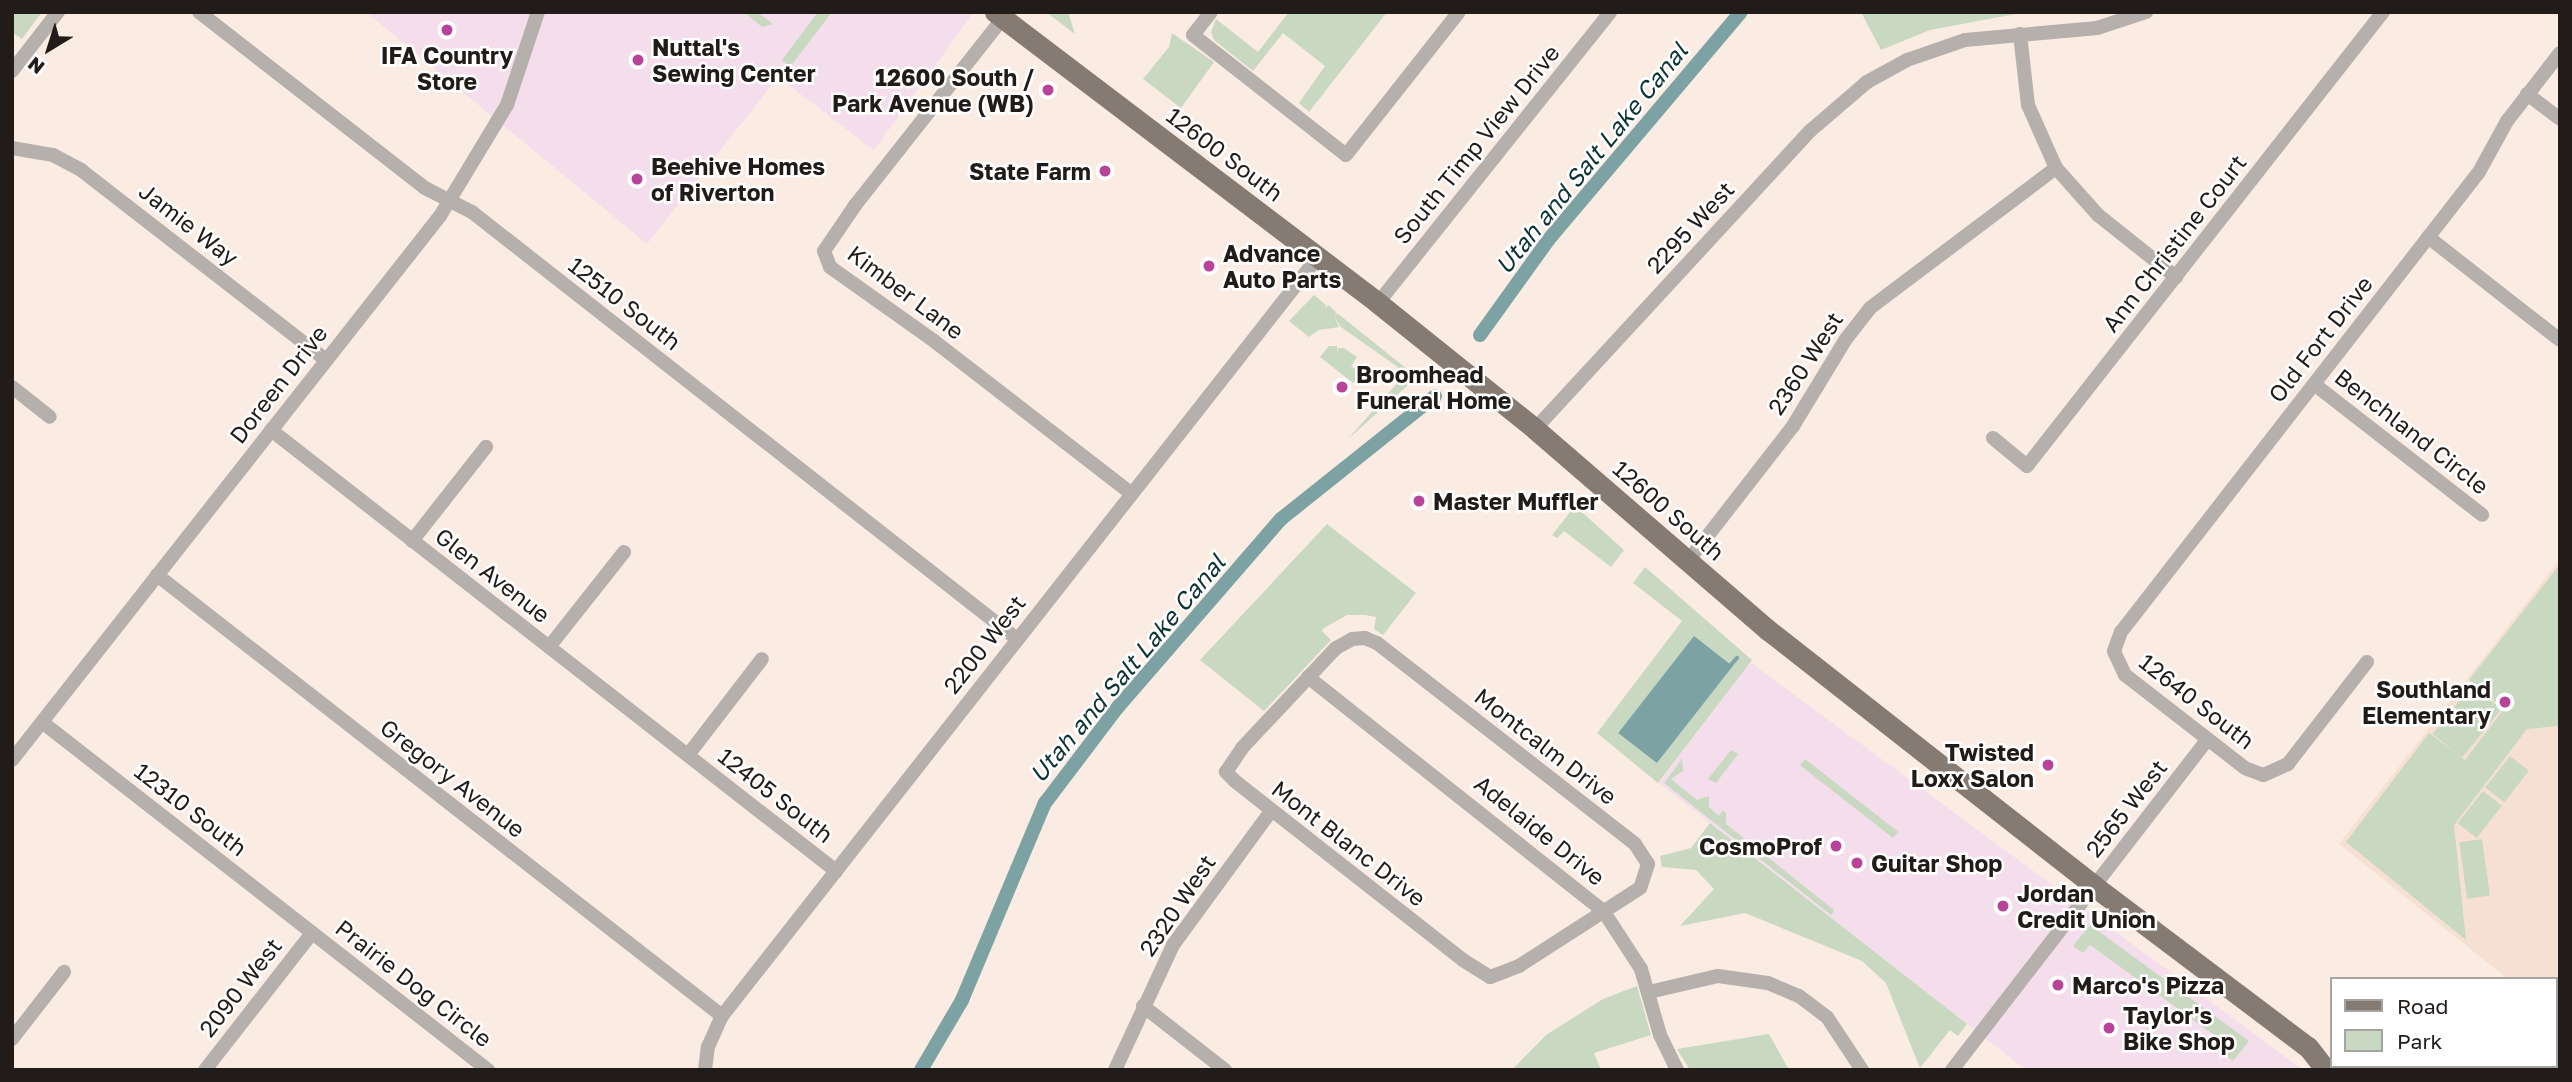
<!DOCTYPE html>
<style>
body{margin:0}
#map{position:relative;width:2572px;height:1082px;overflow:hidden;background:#faece2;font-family:"Golos Text",sans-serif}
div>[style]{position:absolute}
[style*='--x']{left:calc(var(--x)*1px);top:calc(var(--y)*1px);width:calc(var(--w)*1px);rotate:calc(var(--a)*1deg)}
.commercial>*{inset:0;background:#f4deeb}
.built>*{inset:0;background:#f6e0d3}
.green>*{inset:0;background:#c8d8c1;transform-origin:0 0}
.water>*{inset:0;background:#7da2a3;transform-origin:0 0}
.stream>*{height:3.5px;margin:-1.75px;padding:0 1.75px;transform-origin:1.75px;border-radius:1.75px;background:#7da2a3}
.canal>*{height:14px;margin:-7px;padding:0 7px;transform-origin:7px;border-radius:7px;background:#7da2a3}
.minor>*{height:14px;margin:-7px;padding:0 7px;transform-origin:7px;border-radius:7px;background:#b5b0ab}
.primary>*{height:21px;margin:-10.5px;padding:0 10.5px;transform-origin:10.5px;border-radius:10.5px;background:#857b73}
.dots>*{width:19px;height:19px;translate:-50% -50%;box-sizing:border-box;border:4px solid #fff;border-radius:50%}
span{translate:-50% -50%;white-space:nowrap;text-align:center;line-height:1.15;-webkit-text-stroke:5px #fff;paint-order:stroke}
.poi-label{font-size:23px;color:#211c19;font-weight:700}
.left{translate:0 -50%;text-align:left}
.right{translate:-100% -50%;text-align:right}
.street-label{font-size:23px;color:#211c19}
.water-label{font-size:24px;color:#0d3435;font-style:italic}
.frame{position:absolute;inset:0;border:14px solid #211c19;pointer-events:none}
.legend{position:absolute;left:2330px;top:977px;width:228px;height:91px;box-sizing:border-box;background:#fff;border:2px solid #a6a4a3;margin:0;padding:9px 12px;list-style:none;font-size:21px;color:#211c19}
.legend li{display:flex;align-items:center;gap:14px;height:35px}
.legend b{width:35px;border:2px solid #a6a4a3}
.north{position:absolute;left:14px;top:14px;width:70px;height:70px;-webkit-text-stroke:5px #fff;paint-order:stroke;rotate:218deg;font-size:19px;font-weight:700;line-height:28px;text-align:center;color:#211c19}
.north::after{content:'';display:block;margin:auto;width:24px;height:32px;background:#211c19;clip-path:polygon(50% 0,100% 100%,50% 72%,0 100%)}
</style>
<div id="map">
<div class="commercial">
<i style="clip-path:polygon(366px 12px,974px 12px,874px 150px,778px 77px,647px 244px)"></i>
<i style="clip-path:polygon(1750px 662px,2303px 1070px,2026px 1070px,1659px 783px)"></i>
</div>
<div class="built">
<i style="clip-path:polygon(2560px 559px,2560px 1021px,2556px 979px,2508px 979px,2339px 844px)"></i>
</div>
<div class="green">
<i style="clip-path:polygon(12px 12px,42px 12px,22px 39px,12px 32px)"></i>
<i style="clip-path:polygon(744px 12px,757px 12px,773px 24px,762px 27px)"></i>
<i style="clip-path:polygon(818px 12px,832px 12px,790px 67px,782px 60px)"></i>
<i style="clip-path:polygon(1046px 12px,1068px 12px,1075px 34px)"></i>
<i style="clip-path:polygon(1289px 12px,1387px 12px,1309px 112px,1299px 103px,1325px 66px,1283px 33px,1253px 71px,1214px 40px,1211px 32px,1216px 19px,1258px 52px)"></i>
<i style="clip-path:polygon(1861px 12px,2021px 12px,2021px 13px,1930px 30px,1881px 50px)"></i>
<i style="clip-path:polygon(1172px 33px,1214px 62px,1181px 108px,1143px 79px,1169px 47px)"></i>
<i style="clip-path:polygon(1314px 295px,1326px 305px,1325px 309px,1328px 305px,1336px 312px,1335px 318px,1337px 313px,1417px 377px,1348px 439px,1406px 373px,1341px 327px,1335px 318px,1339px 327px,1319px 330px,1309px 337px,1289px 321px)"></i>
<i style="clip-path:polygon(1329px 346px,1337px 346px,1337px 354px,1338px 348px,1344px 348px,1357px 357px,1351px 366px,1361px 374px,1353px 383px,1320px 357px)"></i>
<i style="clip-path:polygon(1575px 506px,1624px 550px,1611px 567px,1564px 531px,1557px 538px,1552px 535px)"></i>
<i style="clip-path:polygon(1327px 524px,1416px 593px,1383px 635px,1374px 629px,1376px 617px,1365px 615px,1347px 615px,1324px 628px,1322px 631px,1331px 640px,1264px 711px,1200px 660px)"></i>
<i style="clip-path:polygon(2560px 564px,2560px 726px,2527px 729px,2454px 825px,2466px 940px,2346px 842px,2429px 733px,2465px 760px,2504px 709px,2469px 680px)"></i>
<i style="clip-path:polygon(1645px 567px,1752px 660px,1658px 783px,1597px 733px,1682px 621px,1633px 583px)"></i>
<i style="left:2472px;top:685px;width:38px;height:63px;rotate:39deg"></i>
<i style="clip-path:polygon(1731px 750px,1738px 754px,1716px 783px,1708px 779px)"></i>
<i style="left:2510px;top:756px;width:24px;height:40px;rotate:38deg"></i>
<i style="clip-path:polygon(1682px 759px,1683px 771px,1671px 779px,1697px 800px,1709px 796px,1709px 807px,1719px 816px,1723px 810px,1726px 813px,1726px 824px,1834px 910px,1831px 915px,1664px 783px)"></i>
<i style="left:1805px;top:759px;width:118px;height:8px;rotate:38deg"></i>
<i style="left:2483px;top:791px;width:24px;height:41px;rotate:38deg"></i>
<i style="clip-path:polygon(1710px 823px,1967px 1024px,1958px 1036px,1950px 1030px,1920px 1068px,1886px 983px,1862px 961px,1745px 913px,1680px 926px,1714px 889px,1696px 870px,1662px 867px,1660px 856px,1691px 848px)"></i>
<i style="left:2482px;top:839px;width:57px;height:23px;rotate:82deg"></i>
<i style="clip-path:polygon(2090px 925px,2249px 1041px,2233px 1061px,2223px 1054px,2228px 1045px,2090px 945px,2083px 953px,2073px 946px)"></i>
<i style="clip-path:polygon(1637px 986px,1651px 1035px,1594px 1053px,1601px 1070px,1512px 1070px,1546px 1035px,1603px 999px)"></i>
<i style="clip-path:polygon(1769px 1034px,1789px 1070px,1690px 1070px,1677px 1049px)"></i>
</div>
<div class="water">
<i style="left:1694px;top:636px;width:49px;height:123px;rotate:38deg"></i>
</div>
<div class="stream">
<i style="--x:1731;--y:665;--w:9;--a:-49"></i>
</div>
<div class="canal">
<i style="--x:1480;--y:335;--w:118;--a:-54.3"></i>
<i style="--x:1549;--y:239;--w:297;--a:-49.8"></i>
<i style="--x:921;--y:1070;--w:81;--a:-59.6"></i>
<i style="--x:962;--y:1000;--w:214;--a:-67.2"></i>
<i style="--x:1045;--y:803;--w:121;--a:-52.8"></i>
<i style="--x:1118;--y:707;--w:249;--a:-49.1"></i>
<i style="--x:1281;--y:519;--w:197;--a:-38.6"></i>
</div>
<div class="minor">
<i style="--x:199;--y:12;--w:286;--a:37.9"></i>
<i style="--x:425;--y:188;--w:53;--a:27.1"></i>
<i style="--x:472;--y:212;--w:692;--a:38.08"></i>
<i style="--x:1211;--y:12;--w:29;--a:128"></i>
<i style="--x:1193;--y:35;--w:194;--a:38.1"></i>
<i style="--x:1346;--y:155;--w:182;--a:-51.7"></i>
<i style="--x:1003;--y:18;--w:237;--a:128.3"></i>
<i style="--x:856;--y:204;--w:57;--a:124.2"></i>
<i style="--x:824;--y:251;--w:17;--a:69"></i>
<i style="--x:830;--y:267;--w:128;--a:35.4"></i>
<i style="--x:934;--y:341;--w:250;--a:37.7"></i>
<i style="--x:2020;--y:34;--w:71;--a:83.6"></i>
<i style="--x:2028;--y:105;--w:69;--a:66"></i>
<i style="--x:2056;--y:168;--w:63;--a:48.2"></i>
<i style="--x:2098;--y:215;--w:100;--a:38.5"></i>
<i style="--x:12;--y:71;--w:75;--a:-52.1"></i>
<i style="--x:2527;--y:94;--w:41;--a:37.1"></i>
<i style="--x:12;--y:148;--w:42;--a:9.7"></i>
<i style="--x:53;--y:155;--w:32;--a:28"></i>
<i style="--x:81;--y:170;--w:310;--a:37.8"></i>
<i style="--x:2428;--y:237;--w:167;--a:38"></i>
<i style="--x:1378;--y:303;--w:372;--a:-51.4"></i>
<i style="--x:2314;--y:384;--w:213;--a:37.9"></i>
<i style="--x:12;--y:387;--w:48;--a:38.3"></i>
<i style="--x:1535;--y:429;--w:405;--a:-47.3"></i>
<i style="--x:1810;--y:131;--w:75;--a:-40.7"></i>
<i style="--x:1867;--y:82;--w:46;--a:-28.8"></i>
<i style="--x:1907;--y:60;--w:61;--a:-19"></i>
<i style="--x:1965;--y:40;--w:133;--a:-5.2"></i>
<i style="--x:2097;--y:28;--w:52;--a:-18.1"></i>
<i style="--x:271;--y:430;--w:717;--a:37.97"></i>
<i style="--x:1993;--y:438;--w:44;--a:39.5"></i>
<i style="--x:2027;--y:466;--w:577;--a:-51.9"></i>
<i style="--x:412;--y:541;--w:120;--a:-51.8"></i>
<i style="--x:1688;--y:561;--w:171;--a:-52.1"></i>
<i style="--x:1793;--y:426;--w:102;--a:-58.7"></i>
<i style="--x:1846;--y:339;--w:39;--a:-52"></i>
<i style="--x:1870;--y:308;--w:233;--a:-37"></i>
<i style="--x:157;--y:575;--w:717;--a:37.97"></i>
<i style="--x:1365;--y:638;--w:13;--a:23"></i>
<i style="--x:1377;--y:643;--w:327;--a:37.9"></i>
<i style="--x:1635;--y:844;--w:24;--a:57"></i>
<i style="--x:1648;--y:864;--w:25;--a:108"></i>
<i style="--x:1640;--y:888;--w:144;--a:147.2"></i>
<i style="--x:1519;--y:966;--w:31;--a:159"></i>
<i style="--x:1490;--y:977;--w:32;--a:-148"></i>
<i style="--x:1463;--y:960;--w:290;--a:-141.9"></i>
<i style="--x:1235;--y:781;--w:13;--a:-135"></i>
<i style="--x:1226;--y:772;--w:29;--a:-56"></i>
<i style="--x:1242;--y:748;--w:137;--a:-46.8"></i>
<i style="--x:1336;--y:648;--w:18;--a:-29"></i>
<i style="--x:1352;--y:639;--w:13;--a:-4"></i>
<i style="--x:549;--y:647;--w:121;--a:-51.7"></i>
<i style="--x:2367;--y:662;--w:129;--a:127.8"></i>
<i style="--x:2288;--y:764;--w:27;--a:156"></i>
<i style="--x:2263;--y:775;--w:19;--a:-159"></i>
<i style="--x:2245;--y:768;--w:152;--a:-142.2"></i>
<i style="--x:2125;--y:675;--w:26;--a:-115"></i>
<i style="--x:2114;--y:651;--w:20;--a:-70"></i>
<i style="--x:2121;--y:632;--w:583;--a:-52.11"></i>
<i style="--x:2479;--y:172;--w:58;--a:-61.2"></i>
<i style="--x:2507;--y:121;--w:86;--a:-52.1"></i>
<i style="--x:1308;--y:677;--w:378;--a:38.4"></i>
<i style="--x:1604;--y:912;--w:68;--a:57"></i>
<i style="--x:1641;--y:969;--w:69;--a:73.9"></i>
<i style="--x:1660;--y:1035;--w:39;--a:64"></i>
<i style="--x:42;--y:722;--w:566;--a:37.96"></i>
<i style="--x:688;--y:755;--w:121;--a:-52.4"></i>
<i style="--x:12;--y:760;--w:692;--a:-51.81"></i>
<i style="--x:440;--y:216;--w:130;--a:-58.9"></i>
<i style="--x:507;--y:105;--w:98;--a:-71.6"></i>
<i style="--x:1649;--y:992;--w:71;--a:-13.1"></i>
<i style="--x:1718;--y:976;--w:50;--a:8"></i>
<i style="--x:1768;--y:983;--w:34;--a:23"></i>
<i style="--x:1799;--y:996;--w:35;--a:37"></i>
<i style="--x:1827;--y:1017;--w:64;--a:56.6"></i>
<i style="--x:1143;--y:1006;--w:104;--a:38"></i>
<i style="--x:12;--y:1039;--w:85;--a:-52.2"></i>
<i style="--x:205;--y:1070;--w:174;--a:-52"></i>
<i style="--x:705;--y:1070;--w:23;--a:-83"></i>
<i style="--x:708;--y:1047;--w:34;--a:-66"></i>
<i style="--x:722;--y:1016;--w:965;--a:-51.86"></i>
<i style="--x:1115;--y:1070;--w:138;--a:-65.1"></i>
<i style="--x:1173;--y:945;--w:166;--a:-53.8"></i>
<i style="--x:1952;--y:1070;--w:418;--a:-52.3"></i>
</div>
<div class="primary">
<i style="--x:995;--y:12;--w:481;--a:37.2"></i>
<i style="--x:1378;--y:303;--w:201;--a:38.7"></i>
<i style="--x:1535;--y:429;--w:308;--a:40.8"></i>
<i style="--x:1768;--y:630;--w:415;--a:38.1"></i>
<i style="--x:2094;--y:886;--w:268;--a:37"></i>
<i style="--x:2308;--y:1047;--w:29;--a:52"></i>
<i style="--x:2351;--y:1066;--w:6;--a:39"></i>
</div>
<div class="dots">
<i style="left:447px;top:30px;background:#b7439b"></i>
<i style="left:638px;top:60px;background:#b7439b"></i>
<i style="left:1048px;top:90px;background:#b7439b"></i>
<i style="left:1105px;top:171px;background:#b7439b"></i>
<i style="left:637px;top:179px;background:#b7439b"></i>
<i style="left:1209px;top:266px;background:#b7439b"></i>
<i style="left:1342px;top:387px;background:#b7439b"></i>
<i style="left:1419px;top:501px;background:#b7439b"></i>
<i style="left:2505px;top:702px;background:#b7439b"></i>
<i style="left:2048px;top:765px;background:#b7439b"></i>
<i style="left:1836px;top:846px;background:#b7439b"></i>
<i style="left:1857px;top:863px;background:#b7439b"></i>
<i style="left:2003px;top:906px;background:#b7439b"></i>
<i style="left:2058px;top:985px;background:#b7439b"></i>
<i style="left:2109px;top:1028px;background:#b7439b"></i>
</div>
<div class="poi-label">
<span class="left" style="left:652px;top:60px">Nuttal's<br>Sewing Center</span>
<span style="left:447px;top:68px">IFA Country<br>Store</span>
<span class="right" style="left:1034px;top:90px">12600 South /<br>Park Avenue (WB)</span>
<span class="left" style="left:651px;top:179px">Beehive Homes<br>of Riverton</span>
<span class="right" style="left:1091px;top:171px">State Farm</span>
<span class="left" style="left:1223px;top:266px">Advance<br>Auto Parts</span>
<span class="left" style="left:1356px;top:387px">Broomhead<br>Funeral Home</span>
<span class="left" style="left:1433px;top:501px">Master Muffler</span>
<span class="right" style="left:2491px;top:702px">Southland<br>Elementary</span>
<span class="right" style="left:2034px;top:765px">Twisted<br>Loxx Salon</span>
<span class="right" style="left:1822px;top:846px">CosmoProf</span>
<span class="left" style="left:1871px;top:863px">Guitar Shop</span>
<span class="left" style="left:2017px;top:906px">Jordan<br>Credit Union</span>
<span class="left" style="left:2072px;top:985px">Marco's Pizza</span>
<span class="left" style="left:2123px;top:1028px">Taylor's<br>Bike Shop</span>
</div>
<div class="street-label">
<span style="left:1476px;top:144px;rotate:-51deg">South Timp View Drive</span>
<span style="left:1225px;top:154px;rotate:37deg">12600 South</span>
<span style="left:189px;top:224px;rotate:38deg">Jamie Way</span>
<span style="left:1690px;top:227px;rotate:-47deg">2295 West</span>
<span style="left:2174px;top:243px;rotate:-52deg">Ann Christine Court</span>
<span style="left:906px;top:292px;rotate:37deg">Kimber Lane</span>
<span style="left:625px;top:303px;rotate:38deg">12510 South</span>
<span style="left:2320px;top:339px;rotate:-52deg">Old Fort Drive</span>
<span style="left:1805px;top:363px;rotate:-57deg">2360 West</span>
<span style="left:278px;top:384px;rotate:-52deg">Doreen Drive</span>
<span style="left:2412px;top:431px;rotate:38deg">Benchland Circle</span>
<span style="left:1669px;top:510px;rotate:41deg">12600 South</span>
<span style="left:493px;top:575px;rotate:38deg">Glen Avenue</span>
<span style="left:984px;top:644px;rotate:-52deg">2200 West</span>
<span style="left:2197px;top:701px;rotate:38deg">12640 South</span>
<span style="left:1546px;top:746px;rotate:38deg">Montcalm Drive</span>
<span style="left:453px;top:778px;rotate:38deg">Gregory Avenue</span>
<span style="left:776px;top:795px;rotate:38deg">12405 South</span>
<span style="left:2126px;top:808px;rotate:-52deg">2565 West</span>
<span style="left:191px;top:809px;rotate:38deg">12310 South</span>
<span style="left:1540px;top:830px;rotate:39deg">Adelaide Drive</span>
<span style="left:1349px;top:843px;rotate:38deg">Mont Blanc Drive</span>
<span style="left:1177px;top:905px;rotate:-56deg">2320 West</span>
<span style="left:414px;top:983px;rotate:38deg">Prairie Dog Circle</span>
<span style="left:240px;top:987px;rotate:-52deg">2090 West</span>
</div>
<div class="water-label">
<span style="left:1591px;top:158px;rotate:-51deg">Utah and Salt Lake Canal</span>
<span style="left:1127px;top:668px;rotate:-50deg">Utah and Salt Lake Canal</span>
</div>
<div class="frame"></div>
<ul class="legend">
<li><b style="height:9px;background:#857b73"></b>Road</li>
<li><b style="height:19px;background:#c8d8c1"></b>Park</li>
</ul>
<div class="north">N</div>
</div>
